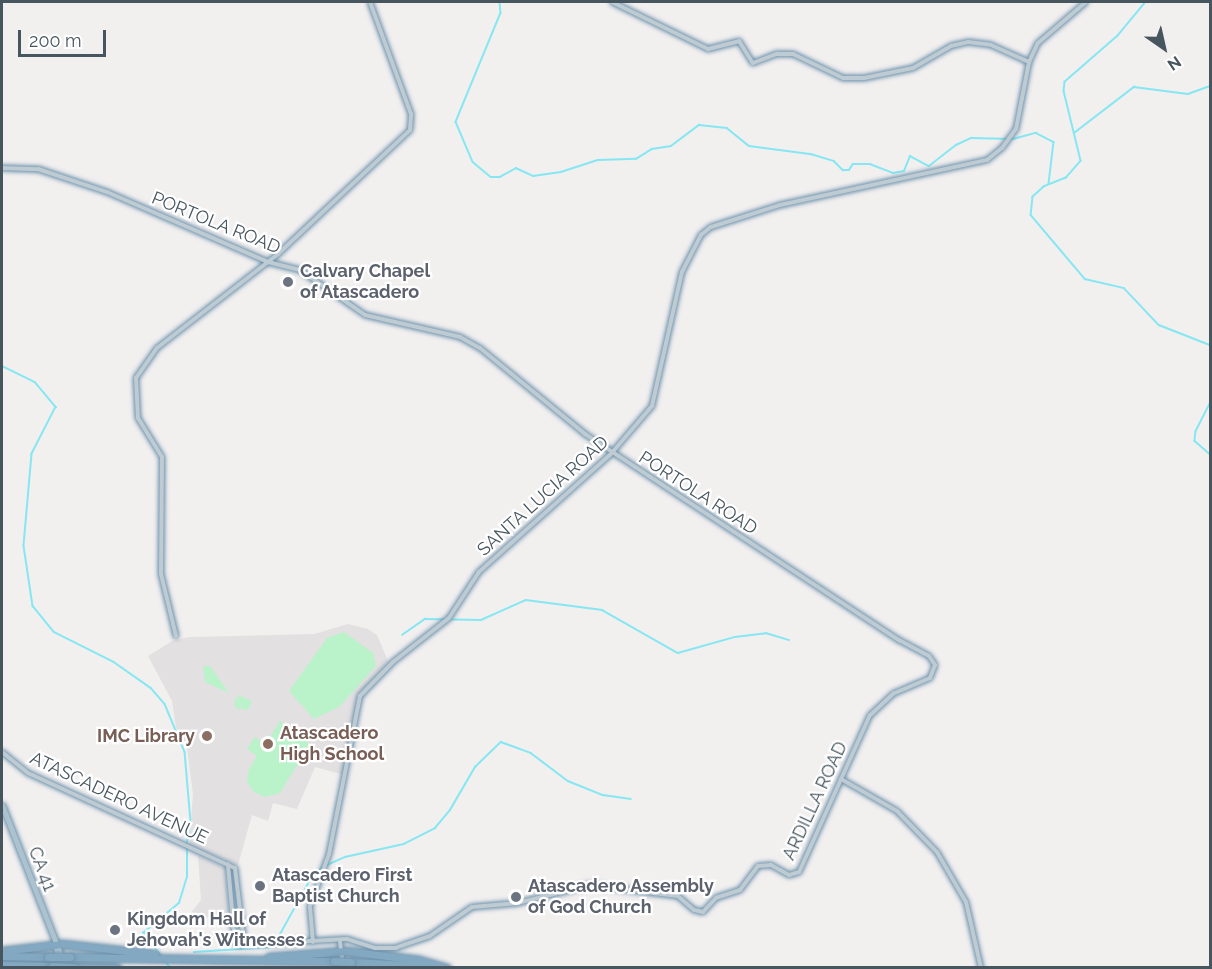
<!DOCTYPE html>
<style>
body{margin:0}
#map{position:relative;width:1212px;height:969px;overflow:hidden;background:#f2efef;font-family:Raleway,sans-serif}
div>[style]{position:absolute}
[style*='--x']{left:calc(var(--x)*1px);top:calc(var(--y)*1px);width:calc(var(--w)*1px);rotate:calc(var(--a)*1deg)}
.education>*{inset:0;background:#e3e0e1}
.green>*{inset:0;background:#baf2ca}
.stream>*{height:1.5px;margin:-0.75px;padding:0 0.75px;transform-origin:0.75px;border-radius:0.75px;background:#85e7f2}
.roads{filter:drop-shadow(0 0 2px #6e93ad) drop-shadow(0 0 2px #6e93ad)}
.minor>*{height:4px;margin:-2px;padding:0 2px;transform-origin:2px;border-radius:2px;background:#becbd2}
.major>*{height:5px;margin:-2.5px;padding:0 2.5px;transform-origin:2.5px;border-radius:2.5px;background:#adc2cf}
.highway>*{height:7px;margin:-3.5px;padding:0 3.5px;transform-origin:3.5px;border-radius:3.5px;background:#83a8c1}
.bridges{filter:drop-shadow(0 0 2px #6e93ad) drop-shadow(0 0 2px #6e93ad)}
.highway-bridge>*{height:7px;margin:-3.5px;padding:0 3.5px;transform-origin:3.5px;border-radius:3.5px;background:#83a8c1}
.dots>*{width:16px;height:16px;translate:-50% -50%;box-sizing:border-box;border:3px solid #fff;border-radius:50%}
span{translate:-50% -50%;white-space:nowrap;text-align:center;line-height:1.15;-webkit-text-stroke:4.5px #fff;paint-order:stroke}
.street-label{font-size:18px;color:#46555e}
.worship-label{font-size:18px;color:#5b616d;font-weight:700}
.left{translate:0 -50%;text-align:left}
.education-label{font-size:18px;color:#785e54;font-weight:700}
.right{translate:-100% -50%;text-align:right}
.frame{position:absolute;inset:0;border:3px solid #46555e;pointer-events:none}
.north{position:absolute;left:1134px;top:18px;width:60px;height:60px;-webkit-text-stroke:4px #fff;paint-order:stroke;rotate:146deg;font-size:16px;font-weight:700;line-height:24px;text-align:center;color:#46555e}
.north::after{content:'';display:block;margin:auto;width:21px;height:27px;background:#46555e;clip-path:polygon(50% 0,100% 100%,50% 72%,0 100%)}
.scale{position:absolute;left:18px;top:30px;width:88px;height:27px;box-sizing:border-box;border:3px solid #46555e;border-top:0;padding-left:8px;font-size:18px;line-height:21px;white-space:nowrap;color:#46555e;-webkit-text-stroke:4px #fff;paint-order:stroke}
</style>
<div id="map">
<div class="education">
<i style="clip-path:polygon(348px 624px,368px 629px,377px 635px,388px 661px,357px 696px,344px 775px,315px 767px,297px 809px,273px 803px,268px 821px,252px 815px,238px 865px,189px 845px,193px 794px,187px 748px,176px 728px,172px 701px,148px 656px,172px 641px,189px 637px,314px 634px)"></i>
<i style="clip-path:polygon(198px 855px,225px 868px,229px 916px,186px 919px,201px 900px)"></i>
</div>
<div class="green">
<i style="clip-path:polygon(344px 632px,373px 653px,376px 666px,339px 707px,314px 719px,289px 691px,327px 638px)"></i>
<i style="clip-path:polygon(203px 666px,210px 666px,229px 693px,205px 682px)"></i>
<i style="clip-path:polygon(238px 695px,252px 701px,248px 710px,242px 709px,240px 701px,241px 710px,234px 706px,236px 697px,240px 699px)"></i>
<i style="clip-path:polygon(281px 720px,283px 725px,303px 733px,309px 745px,280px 793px,265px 797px,254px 792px,247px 782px,249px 769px,257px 756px,247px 749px,255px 737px,265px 744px)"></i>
</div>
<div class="stream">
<i style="--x:500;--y:2;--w:11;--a:85"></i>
<i style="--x:501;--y:13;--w:118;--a:112.4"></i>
<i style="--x:456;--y:122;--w:43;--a:67"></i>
<i style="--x:473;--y:162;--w:23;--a:40"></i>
<i style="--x:491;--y:177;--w:9;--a:0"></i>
<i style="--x:500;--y:177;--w:18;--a:-29"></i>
<i style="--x:516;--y:168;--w:19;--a:25"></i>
<i style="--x:533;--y:176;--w:28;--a:-8"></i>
<i style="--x:561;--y:172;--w:39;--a:-18"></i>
<i style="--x:598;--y:160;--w:38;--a:-2"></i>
<i style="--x:636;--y:159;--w:19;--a:-32"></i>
<i style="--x:652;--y:149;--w:19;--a:-9"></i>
<i style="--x:671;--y:146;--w:35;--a:-37"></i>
<i style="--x:699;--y:125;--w:28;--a:6"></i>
<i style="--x:727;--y:128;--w:28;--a:39"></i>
<i style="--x:749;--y:146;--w:63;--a:7.4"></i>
<i style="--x:811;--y:154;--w:24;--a:17"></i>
<i style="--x:834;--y:161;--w:13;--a:45"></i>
<i style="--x:843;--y:170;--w:6;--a:0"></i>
<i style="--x:849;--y:170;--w:7;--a:-56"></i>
<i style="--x:853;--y:164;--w:17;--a:0"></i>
<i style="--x:870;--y:164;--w:25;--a:21"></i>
<i style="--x:893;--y:173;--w:11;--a:-10"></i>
<i style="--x:904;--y:171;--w:16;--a:-68"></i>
<i style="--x:910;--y:156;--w:21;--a:28"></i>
<i style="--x:929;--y:166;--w:34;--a:-38"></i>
<i style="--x:956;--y:145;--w:17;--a:-25"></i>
<i style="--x:971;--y:138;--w:42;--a:1.4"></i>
<i style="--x:1013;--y:139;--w:24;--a:-15"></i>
<i style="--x:1036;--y:133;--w:20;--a:27"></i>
<i style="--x:1054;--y:142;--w:42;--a:96.8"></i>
<i style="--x:1146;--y:2;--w:44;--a:129.5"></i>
<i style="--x:1118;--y:36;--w:70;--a:139"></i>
<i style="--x:1065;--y:82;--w:9;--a:96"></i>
<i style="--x:1064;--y:91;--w:72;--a:76.3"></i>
<i style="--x:1081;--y:161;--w:23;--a:131"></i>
<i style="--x:1066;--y:178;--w:24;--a:158"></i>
<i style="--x:1044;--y:187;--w:15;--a:138"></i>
<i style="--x:1033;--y:197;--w:18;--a:96"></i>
<i style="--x:1031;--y:215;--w:84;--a:49.8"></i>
<i style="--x:1085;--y:279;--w:40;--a:13"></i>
<i style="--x:1124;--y:288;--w:51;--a:46.6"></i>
<i style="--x:1159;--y:325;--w:55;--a:21.4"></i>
<i style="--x:1074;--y:133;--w:76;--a:-37.5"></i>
<i style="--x:1134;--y:87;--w:54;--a:7.4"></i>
<i style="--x:1188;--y:94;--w:23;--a:-20"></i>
<i style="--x:2;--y:366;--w:37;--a:26"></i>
<i style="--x:35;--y:382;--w:33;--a:50"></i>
<i style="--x:56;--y:407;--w:53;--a:117.1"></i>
<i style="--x:32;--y:454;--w:92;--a:95"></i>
<i style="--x:24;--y:546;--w:61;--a:81.5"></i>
<i style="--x:33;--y:606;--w:33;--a:51"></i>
<i style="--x:54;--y:632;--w:67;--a:26.6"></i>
<i style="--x:114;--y:662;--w:45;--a:35.1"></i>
<i style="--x:151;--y:688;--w:21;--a:49"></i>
<i style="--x:165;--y:704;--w:52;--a:67.4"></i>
<i style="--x:185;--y:752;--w:70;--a:85.1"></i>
<i style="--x:191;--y:822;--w:22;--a:100"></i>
<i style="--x:1210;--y:404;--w:30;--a:117"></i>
<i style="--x:1196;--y:431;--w:10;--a:96"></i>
<i style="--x:1195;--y:441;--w:20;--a:41"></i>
<i style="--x:402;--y:635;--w:28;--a:-35"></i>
<i style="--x:425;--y:619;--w:56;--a:1"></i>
<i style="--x:481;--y:620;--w:49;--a:-24"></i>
<i style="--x:526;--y:600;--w:77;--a:7.5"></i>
<i style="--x:602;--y:610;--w:87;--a:29.5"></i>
<i style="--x:678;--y:653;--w:59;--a:-15.7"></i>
<i style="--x:735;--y:637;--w:31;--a:-7"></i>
<i style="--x:766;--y:633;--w:24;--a:17"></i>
<i style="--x:327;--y:865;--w:20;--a:-24"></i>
<i style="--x:345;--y:857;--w:60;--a:-12.4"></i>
<i style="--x:404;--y:844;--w:35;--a:-27"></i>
<i style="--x:435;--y:828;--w:23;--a:-50"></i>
<i style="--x:450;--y:810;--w:50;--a:-59.8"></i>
<i style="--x:475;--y:767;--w:36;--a:-44"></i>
<i style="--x:501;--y:742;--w:32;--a:20"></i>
<i style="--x:531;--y:753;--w:46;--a:37.1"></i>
<i style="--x:568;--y:781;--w:38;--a:22"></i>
<i style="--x:603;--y:795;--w:28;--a:8"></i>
<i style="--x:194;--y:952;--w:79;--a:-3.6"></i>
<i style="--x:273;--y:947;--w:77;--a:-61.1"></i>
<i style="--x:310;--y:880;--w:18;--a:-47"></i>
<i style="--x:161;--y:956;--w:29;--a:-128"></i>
<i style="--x:143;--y:933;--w:47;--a:-39.8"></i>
<i style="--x:179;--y:903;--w:27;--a:-73"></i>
<i style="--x:187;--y:877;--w:28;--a:-90"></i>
<i style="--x:166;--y:962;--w:8;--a:50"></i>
</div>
<div class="roads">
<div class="minor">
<i style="--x:612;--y:2;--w:107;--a:26.1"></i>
<i style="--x:708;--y:49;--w:32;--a:-14"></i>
<i style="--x:739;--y:41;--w:26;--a:58"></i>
<i style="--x:753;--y:63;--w:26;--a:-21"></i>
<i style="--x:777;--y:54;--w:16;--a:0"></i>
<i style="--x:793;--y:54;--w:55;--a:25.6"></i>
<i style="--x:843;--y:78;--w:21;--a:0"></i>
<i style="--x:864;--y:78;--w:50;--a:-11.5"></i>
<i style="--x:913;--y:68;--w:44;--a:-30.1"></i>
<i style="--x:951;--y:46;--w:17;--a:-13"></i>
<i style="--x:968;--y:42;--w:23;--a:7"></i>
<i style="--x:991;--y:45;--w:42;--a:24.1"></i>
<i style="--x:2;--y:168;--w:36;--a:2"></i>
<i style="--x:38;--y:169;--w:73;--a:18.4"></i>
<i style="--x:107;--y:192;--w:176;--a:23.5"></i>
<i style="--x:268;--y:262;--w:33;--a:14"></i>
<i style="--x:300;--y:270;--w:79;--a:34.7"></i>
<i style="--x:365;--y:315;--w:98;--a:13"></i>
<i style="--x:460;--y:337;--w:23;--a:29"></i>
<i style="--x:480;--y:348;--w:136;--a:39.3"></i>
<i style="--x:585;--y:434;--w:376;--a:33.3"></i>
<i style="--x:899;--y:640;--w:34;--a:28"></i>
<i style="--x:929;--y:656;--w:11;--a:56"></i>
<i style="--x:935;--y:665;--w:14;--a:111"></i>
<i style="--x:930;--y:678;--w:39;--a:157"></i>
<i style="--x:894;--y:693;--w:33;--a:137"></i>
<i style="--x:870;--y:715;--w:172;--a:114.3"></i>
<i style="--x:799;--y:872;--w:10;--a:163"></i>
<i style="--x:789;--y:875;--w:21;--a:-151"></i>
<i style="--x:771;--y:865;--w:13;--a:176"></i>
<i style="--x:758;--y:866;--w:30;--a:127"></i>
<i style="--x:740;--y:890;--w:25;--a:162"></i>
<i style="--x:716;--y:898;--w:19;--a:133"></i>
<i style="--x:703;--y:912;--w:9;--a:-167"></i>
<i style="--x:694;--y:910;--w:21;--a:-139"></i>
<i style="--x:678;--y:896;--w:89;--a:-172.9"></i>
<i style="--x:590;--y:885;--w:74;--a:166"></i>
<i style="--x:518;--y:903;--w:46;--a:175"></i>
<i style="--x:472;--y:907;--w:51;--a:145.4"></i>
<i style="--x:430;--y:936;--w:36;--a:161"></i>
<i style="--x:396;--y:948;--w:21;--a:180"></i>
<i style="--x:375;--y:948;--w:29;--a:-162"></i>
<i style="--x:347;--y:939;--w:109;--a:176.8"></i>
<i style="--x:238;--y:945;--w:4;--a:-146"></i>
<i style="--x:235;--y:943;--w:79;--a:-95.1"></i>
<i style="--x:176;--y:636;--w:64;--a:-103.6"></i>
<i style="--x:161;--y:574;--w:117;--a:-89.5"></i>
<i style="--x:162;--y:457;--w:46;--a:-121.6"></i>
<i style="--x:138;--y:418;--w:40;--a:-92.9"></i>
<i style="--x:136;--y:378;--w:37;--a:-55"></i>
<i style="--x:157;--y:348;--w:153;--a:-37.8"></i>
<i style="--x:278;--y:254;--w:181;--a:-43.2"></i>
<i style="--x:410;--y:130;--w:16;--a:-86"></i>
<i style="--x:411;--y:114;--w:119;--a:-110.1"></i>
<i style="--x:2;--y:752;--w:33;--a:39"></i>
<i style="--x:28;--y:773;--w:228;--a:24.7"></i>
<i style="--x:235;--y:868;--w:76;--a:83.2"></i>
<i style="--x:841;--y:779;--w:64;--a:29.7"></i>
<i style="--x:897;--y:811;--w:57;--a:45.7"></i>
<i style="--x:937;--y:852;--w:58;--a:59.9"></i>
<i style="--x:966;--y:902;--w:68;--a:77.2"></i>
<i style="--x:313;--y:942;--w:36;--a:-95"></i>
<i style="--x:310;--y:906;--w:55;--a:-69.9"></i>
<i style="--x:329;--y:854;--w:161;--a:-78.9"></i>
<i style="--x:360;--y:696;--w:47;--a:-45.9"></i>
<i style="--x:393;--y:662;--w:71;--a:-38.2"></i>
<i style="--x:449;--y:618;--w:55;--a:-56.9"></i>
<i style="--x:479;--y:572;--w:176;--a:-41.8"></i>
<i style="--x:610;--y:455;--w:65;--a:-49.4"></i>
<i style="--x:652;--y:406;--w:137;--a:-77.4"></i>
<i style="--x:682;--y:272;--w:42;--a:-62.8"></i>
<i style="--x:701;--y:235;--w:13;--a:-39"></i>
<i style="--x:711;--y:227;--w:72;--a:-17.7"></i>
<i style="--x:780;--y:205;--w:212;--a:-12.3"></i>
<i style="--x:987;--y:160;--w:19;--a:-39"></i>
<i style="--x:1002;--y:148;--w:24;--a:-54"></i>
<i style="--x:1016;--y:129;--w:68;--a:-79"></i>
<i style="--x:1029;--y:62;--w:21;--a:-65"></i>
<i style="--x:1038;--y:43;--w:63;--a:-40.5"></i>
<i style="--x:340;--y:942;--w:26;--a:83"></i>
</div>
<div class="major">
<i style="--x:2;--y:805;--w:175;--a:68.6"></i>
<i style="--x:55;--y:944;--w:25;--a:76"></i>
</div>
<div class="highway">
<i style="--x:2;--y:951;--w:61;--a:-6.5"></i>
<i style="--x:63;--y:944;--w:92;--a:6.3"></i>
<i style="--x:2;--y:956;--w:46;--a:1.2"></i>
<i style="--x:70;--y:957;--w:264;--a:0.9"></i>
<i style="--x:269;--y:957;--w:77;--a:-4.5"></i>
<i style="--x:346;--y:951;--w:74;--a:7"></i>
<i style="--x:419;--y:960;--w:29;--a:16"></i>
<i style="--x:351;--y:962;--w:77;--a:3"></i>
<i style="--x:2;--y:965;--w:50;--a:1.1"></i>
<i style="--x:74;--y:967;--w:43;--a:1.3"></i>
</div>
</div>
<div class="bridges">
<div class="highway-bridge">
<i style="--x:48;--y:957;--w:22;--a:0"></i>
<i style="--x:334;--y:961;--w:17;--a:3"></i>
<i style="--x:52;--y:966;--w:22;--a:3"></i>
</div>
</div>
<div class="dots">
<i style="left:288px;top:282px;background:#6b7280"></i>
<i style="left:207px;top:736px;background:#8d6e63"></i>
<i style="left:268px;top:744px;background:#8d6e63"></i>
<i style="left:260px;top:886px;background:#6b7280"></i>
<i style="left:516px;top:897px;background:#6b7280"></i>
<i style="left:115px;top:930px;background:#6b7280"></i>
</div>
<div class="street-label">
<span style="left:216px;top:223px;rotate:22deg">PORTOLA ROAD</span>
<span style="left:698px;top:493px;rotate:33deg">PORTOLA ROAD</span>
<span style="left:543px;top:496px;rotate:-42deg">SANTA LUCIA ROAD</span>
<span style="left:119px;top:798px;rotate:25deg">ATASCADERO AVENUE</span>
<span style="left:815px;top:801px;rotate:-65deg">ARDILLA ROAD</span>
<span style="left:42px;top:869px;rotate:69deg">CA 41</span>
</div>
<div class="worship-label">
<span class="left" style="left:300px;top:282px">Calvary Chapel<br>of Atascadero</span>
<span class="left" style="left:272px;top:886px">Atascadero First<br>Baptist Church</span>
<span class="left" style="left:528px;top:897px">Atascadero Assembly<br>of God Church</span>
<span class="left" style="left:127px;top:930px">Kingdom Hall of<br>Jehovah's Witnesses</span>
</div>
<div class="education-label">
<span class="left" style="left:280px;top:744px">Atascadero<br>High School</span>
<span class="right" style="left:195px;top:736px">IMC Library</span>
</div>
<div class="frame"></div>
<div class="north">N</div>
<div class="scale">200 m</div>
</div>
